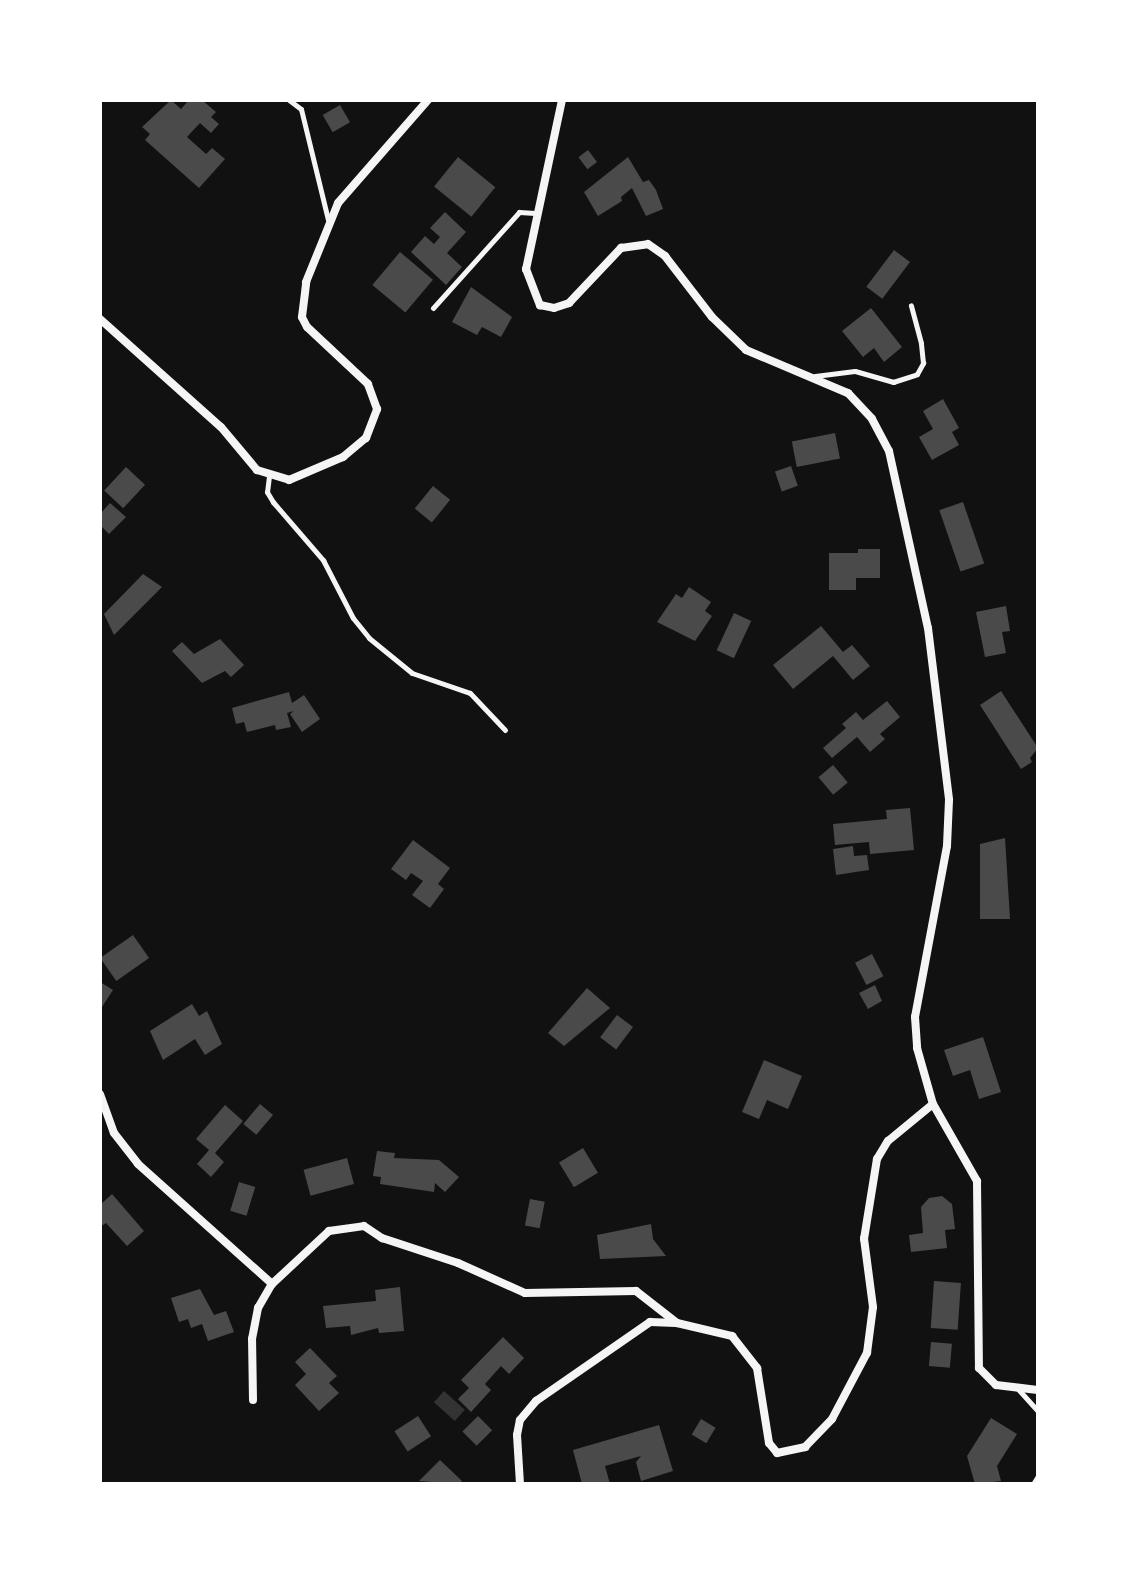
<!DOCTYPE html>
<style>
body{margin:0}
#map{position:relative;width:1138px;height:1584px;overflow:hidden;background:#111;font-family:"Alegreya Sans",sans-serif}
div>[style]{position:absolute}
[style*='--x']{left:calc(var(--x)*1px);top:calc(var(--y)*1px);width:calc(var(--w)*1px);rotate:calc(var(--a)*1deg)}
.water>*{inset:0;background:#333;transform-origin:0 0}
.building>*{inset:0;background:#4a4a4a;transform-origin:0 0}
.service>*{height:5px;margin:-2.5px;padding:0 2.5px;transform-origin:2.5px;border-radius:2.5px;background:#f5f5f5}
.minor>*{height:8px;margin:-4px;padding:0 4px;transform-origin:4px;border-radius:4px;background:#f5f5f5}
span{translate:-50% -50%;white-space:nowrap;text-align:center;line-height:1.15;-webkit-text-stroke:7px #fff;paint-order:stroke}
.frame{position:absolute;inset:0;border:102px solid #fff;pointer-events:none}
</style>
<div id="map">
<div class="water">
<i style="left:444px;top:1391px;width:28px;height:15px;rotate:42deg"></i>
</div>
<div class="building">
<i style="clip-path:polygon(171px 100px,181px 109px,189px 100px,202px 100px,216px 112px,211px 117px,219px 124px,211px 133px,200px 123px,187px 137px,206px 154px,212px 148px,225px 159px,199px 188px,145px 140px,150px 134px,142px 127px)"></i>
<i style="left:340px;top:105px;width:20px;height:20px;rotate:60deg"></i>
<i style="left:588px;top:150px;width:15px;height:12px;rotate:53deg"></i>
<i style="left:458px;top:157px;width:48px;height:38px;rotate:39deg"></i>
<i style="clip-path:polygon(628px 157px,643px 182px,649px 180px,656px 190px,663px 209px,646px 216px,632px 188px,621px 197px,622px 201px,598px 216px,584px 192px)"></i>
<i style="clip-path:polygon(445px 212px,466px 232px,447px 253px,462px 267px,446px 285px,411px 252px,425px 236px,434px 244px,440px 237px,430px 228px)"></i>
<i style="left:894px;top:250px;width:20px;height:46px;rotate:37deg"></i>
<i style="left:400px;top:252px;width:43px;height:43px;rotate:40deg"></i>
<i style="clip-path:polygon(471px 287px,512px 317px,501px 337px,482px 327px,477px 335px,452px 322px)"></i>
<i style="clip-path:polygon(871px 308px,902px 347px,884px 362px,874px 348px,863px 357px,842px 331px)"></i>
<i style="clip-path:polygon(943px 399px,959px 428px,952px 432px,959px 445px,932px 460px,919px 437px,933px 429px,923px 411px)"></i>
<i style="left:835px;top:433px;width:26px;height:44px;rotate:79deg"></i>
<i style="left:791px;top:466px;width:21px;height:17px;rotate:71deg"></i>
<i style="left:126px;top:467px;width:26px;height:32px;rotate:43deg"></i>
<i style="left:433px;top:486px;width:22px;height:29px;rotate:39deg"></i>
<i style="left:963px;top:502px;width:65px;height:25px;rotate:71deg"></i>
<i style="clip-path:polygon(110px 503px,126px 517px,109px 534px,100px 525px,100px 514px)"></i>
<i style="clip-path:polygon(858px 549px,880px 549px,880px 578px,856px 578px,856px 590px,829px 590px,829px 553px,858px 553px)"></i>
<i style="clip-path:polygon(143px 574px,162px 587px,114px 635px,104px 614px)"></i>
<i style="clip-path:polygon(689px 587px,711px 602px,705px 611px,712px 616px,695px 641px,657px 622px,676px 594px,682px 598px)"></i>
<i style="clip-path:polygon(1006px 606px,1010px 631px,1002px 632px,1006px 653px,985px 657px,976px 612px)"></i>
<i style="left:734px;top:613px;width:19px;height:41px;rotate:25deg"></i>
<i style="clip-path:polygon(821px 626px,843px 652px,852px 645px,870px 666px,853px 680px,833px 656px,793px 689px,773px 665px)"></i>
<i style="clip-path:polygon(220px 639px,244px 665px,231px 677px,225px 671px,202px 683px,172px 651px,182px 642px,194px 654px)"></i>
<i style="clip-path:polygon(1001px 691px,1038px 748px,1030px 758px,1032px 762px,1021px 769px,980px 705px)"></i>
<i style="clip-path:polygon(289px 692px,292px 703px,304px 695px,320px 719px,302px 732px,290px 714px,294px 711px,287px 713px,291px 727px,276px 730px,275px 725px,247px 732px,244px 722px,236px 724px,232px 708px)"></i>
<i style="clip-path:polygon(887px 701px,900px 717px,880px 734px,885px 739px,870px 752px,857px 737px,832px 758px,823px 748px,846px 728px,842px 724px,856px 712px,863px 720px)"></i>
<i style="left:833px;top:765px;width:23px;height:19px;rotate:50deg"></i>
<i style="clip-path:polygon(910px 808px,914px 850px,870px 854px,869px 842px,835px 845px,833px 824px,887px 819px,886px 810px)"></i>
<i style="clip-path:polygon(1005px 838px,1010px 919px,980px 919px,980px 844px)"></i>
<i style="clip-path:polygon(413px 840px,450px 868px,438px 884px,444px 889px,430px 908px,412px 895px,423px 881px,411px 873px,406px 880px,391px 869px)"></i>
<i style="clip-path:polygon(853px 846px,854px 856px,867px 855px,869px 870px,836px 875px,833px 849px)"></i>
<i style="left:133px;top:935px;width:28px;height:40px;rotate:55deg"></i>
<i style="left:872px;top:954px;width:25px;height:19px;rotate:63deg"></i>
<i style="clip-path:polygon(100px 982px,113px 990px,102px 1007px,100px 1006px)"></i>
<i style="clip-path:polygon(875px 985px,882px 1001px,868px 1009px,859px 993px)"></i>
<i style="clip-path:polygon(587px 988px,610px 1008px,564px 1046px,548px 1033px)"></i>
<i style="clip-path:polygon(192px 1004px,199px 1016px,207px 1011px,222px 1044px,205px 1055px,195px 1039px,163px 1060px,150px 1031px)"></i>
<i style="left:617px;top:1015px;width:20px;height:28px;rotate:37deg"></i>
<i style="clip-path:polygon(983px 1037px,1001px 1092px,979px 1099px,970px 1070px,953px 1076px,944px 1050px)"></i>
<i style="clip-path:polygon(764px 1060px,802px 1076px,788px 1109px,767px 1100px,759px 1119px,742px 1112px)"></i>
<i style="left:260px;top:1104px;width:17px;height:26px;rotate:40deg"></i>
<i style="clip-path:polygon(225px 1105px,243px 1121px,215px 1153px,224px 1162px,211px 1177px,197px 1164px,209px 1150px,196px 1139px)"></i>
<i style="left:583px;top:1148px;width:29px;height:28px;rotate:59deg"></i>
<i style="clip-path:polygon(377px 1151px,395px 1153px,394px 1158px,439px 1160px,459px 1177px,445px 1192px,435px 1183px,434px 1192px,380px 1184px,381px 1177px,373px 1176px)"></i>
<i style="left:347px;top:1158px;width:27px;height:45px;rotate:75deg"></i>
<i style="left:239px;top:1182px;width:17px;height:30px;rotate:17deg"></i>
<i style="clip-path:polygon(112px 1194px,144px 1231px,127px 1246px,106px 1223px,100px 1227px,100px 1205px)"></i>
<i style="clip-path:polygon(942px 1196px,952px 1204px,955px 1229px,945px 1230px,947px 1248px,911px 1252px,909px 1235px,923px 1233px,921px 1207px,929px 1198px)"></i>
<i style="left:530px;top:1199px;width:15px;height:27px;rotate:11deg"></i>
<i style="clip-path:polygon(651px 1224px,653px 1239px,666px 1256px,600px 1259px,597px 1235px)"></i>
<i style="left:934px;top:1281px;width:27px;height:47px;rotate:4deg"></i>
<i style="clip-path:polygon(400px 1287px,404px 1331px,379px 1333px,378px 1328px,351px 1335px,350px 1326px,326px 1328px,323px 1306px,376px 1301px,375px 1290px)"></i>
<i style="clip-path:polygon(200px 1289px,214px 1315px,226px 1311px,234px 1332px,208px 1341px,202px 1324px,191px 1328px,188px 1319px,179px 1322px,171px 1298px)"></i>
<i style="clip-path:polygon(503px 1337px,524px 1358px,509px 1374px,501px 1366px,485px 1384px,491px 1390px,471px 1412px,458px 1399px,469px 1388px,461px 1380px)"></i>
<i style="left:931px;top:1342px;width:21px;height:24px;rotate:5deg"></i>
<i style="clip-path:polygon(310px 1348px,337px 1376px,329px 1383px,339px 1393px,319px 1411px,295px 1385px,306px 1374px,295px 1362px)"></i>
<i style="left:418px;top:1416px;width:24px;height:28px;rotate:57deg"></i>
<i style="left:478px;top:1416px;width:20px;height:22px;rotate:45deg"></i>
<i style="clip-path:polygon(991px 1418px,1017px 1434px,997px 1466px,1001px 1481px,975px 1484px,967px 1456px)"></i>
<i style="left:701px;top:1419px;width:17px;height:18px;rotate:31deg"></i>
<i style="clip-path:polygon(659px 1425px,673px 1471px,641px 1481px,636px 1462px,641px 1456px,605px 1466px,610px 1484px,582px 1484px,573px 1450px)"></i>
<i style="clip-path:polygon(440px 1460px,462px 1481px,460px 1484px,419px 1481px)"></i>
</div>
<div class="service">
<i style="--x:289;--y:100;--w:15;--a:37"></i>
<i style="--x:301;--y:109;--w:118;--a:76.3"></i>
<i style="--x:433;--y:308;--w:129;--a:-48.1"></i>
<i style="--x:519;--y:212;--w:16;--a:4"></i>
<i style="--x:815;--y:376;--w:40;--a:-7.1"></i>
<i style="--x:855;--y:371;--w:40;--a:16"></i>
<i style="--x:893;--y:382;--w:25;--a:-18"></i>
<i style="--x:917;--y:374;--w:13;--a:-61"></i>
<i style="--x:923;--y:363;--w:20;--a:-96"></i>
<i style="--x:921;--y:343;--w:39;--a:-105"></i>
<i style="--x:269;--y:476;--w:16;--a:97"></i>
<i style="--x:267;--y:492;--w:12;--a:59"></i>
<i style="--x:273;--y:502;--w:77;--a:49.2"></i>
<i style="--x:323;--y:560;--w:65;--a:62.7"></i>
<i style="--x:353;--y:618;--w:26;--a:51"></i>
<i style="--x:369;--y:638;--w:55;--a:39.1"></i>
<i style="--x:412;--y:673;--w:61;--a:19"></i>
<i style="--x:470;--y:693;--w:51;--a:46.6"></i>
<i style="--x:1018;--y:1389;--w:30;--a:48"></i>
<i style="--x:1033;--y:1484;--w:9;--a:-58"></i>
</div>
<div class="minor">
<i style="--x:562;--y:100;--w:173;--a:102"></i>
<i style="--x:526;--y:269;--w:39;--a:69"></i>
<i style="--x:540;--y:305;--w:14;--a:12"></i>
<i style="--x:554;--y:308;--w:16;--a:-18"></i>
<i style="--x:569;--y:303;--w:76;--a:-46.6"></i>
<i style="--x:621;--y:248;--w:27;--a:-8"></i>
<i style="--x:648;--y:244;--w:21;--a:35"></i>
<i style="--x:665;--y:256;--w:77;--a:52.4"></i>
<i style="--x:712;--y:317;--w:47;--a:44.1"></i>
<i style="--x:746;--y:350;--w:111;--a:22.9"></i>
<i style="--x:848;--y:393;--w:35;--a:47"></i>
<i style="--x:872;--y:419;--w:36;--a:62"></i>
<i style="--x:889;--y:451;--w:181;--a:77.6"></i>
<i style="--x:928;--y:628;--w:173;--a:83"></i>
<i style="--x:949;--y:800;--w:46;--a:92.5"></i>
<i style="--x:947;--y:846;--w:174;--a:100.6"></i>
<i style="--x:915;--y:1017;--w:31;--a:86"></i>
<i style="--x:917;--y:1048;--w:58;--a:74.1"></i>
<i style="--x:933;--y:1104;--w:89;--a:60.3"></i>
<i style="--x:977;--y:1181;--w:187;--a:89.4"></i>
<i style="--x:979;--y:1368;--w:24;--a:45"></i>
<i style="--x:996;--y:1385;--w:42;--a:6.8"></i>
<i style="--x:100;--y:319;--w:162;--a:41.8"></i>
<i style="--x:221;--y:427;--w:56;--a:50.1"></i>
<i style="--x:257;--y:470;--w:34;--a:17"></i>
<i style="--x:289;--y:480;--w:59;--a:-23.1"></i>
<i style="--x:343;--y:457;--w:30;--a:-40"></i>
<i style="--x:366;--y:438;--w:31;--a:-69"></i>
<i style="--x:377;--y:409;--w:27;--a:-110"></i>
<i style="--x:368;--y:384;--w:83;--a:-136.9"></i>
<i style="--x:307;--y:327;--w:11;--a:-117"></i>
<i style="--x:302;--y:317;--w:35;--a:-83"></i>
<i style="--x:306;--y:282;--w:85;--a:-67.9"></i>
<i style="--x:338;--y:203;--w:137;--a:-48.9"></i>
<i style="--x:100;--y:1094;--w:41;--a:70.3"></i>
<i style="--x:114;--y:1133;--w:39;--a:52"></i>
<i style="--x:138;--y:1164;--w:180;--a:41.8"></i>
<i style="--x:253;--y:1400;--w:61;--a:-90.9"></i>
<i style="--x:252;--y:1339;--w:32;--a:-79"></i>
<i style="--x:258;--y:1308;--w:28;--a:-60"></i>
<i style="--x:272;--y:1284;--w:78;--a:-42.9"></i>
<i style="--x:329;--y:1231;--w:35;--a:-8"></i>
<i style="--x:364;--y:1226;--w:22;--a:34"></i>
<i style="--x:382;--y:1238;--w:80;--a:18.2"></i>
<i style="--x:458;--y:1263;--w:73;--a:24.1"></i>
<i style="--x:525;--y:1293;--w:111;--a:-1"></i>
<i style="--x:636;--y:1291;--w:52;--a:38"></i>
<i style="--x:677;--y:1323;--w:57;--a:13.3"></i>
<i style="--x:732;--y:1336;--w:41;--a:52"></i>
<i style="--x:757;--y:1368;--w:76;--a:80.9"></i>
<i style="--x:769;--y:1443;--w:13;--a:51"></i>
<i style="--x:777;--y:1453;--w:29;--a:-12"></i>
<i style="--x:805;--y:1447;--w:39;--a:-46"></i>
<i style="--x:832;--y:1419;--w:75;--a:-62.1"></i>
<i style="--x:867;--y:1353;--w:46;--a:-82.6"></i>
<i style="--x:873;--y:1307;--w:69;--a:-97.5"></i>
<i style="--x:864;--y:1239;--w:81;--a:-80.8"></i>
<i style="--x:877;--y:1159;--w:21;--a:-59"></i>
<i style="--x:888;--y:1141;--w:58;--a:-39.4"></i>
<i style="--x:520;--y:1484;--w:49;--a:-93.5"></i>
<i style="--x:517;--y:1435;--w:15;--a:-79"></i>
<i style="--x:520;--y:1420;--w:25;--a:-50"></i>
<i style="--x:536;--y:1401;--w:139;--a:-34.7"></i>
<i style="--x:650;--y:1322;--w:26;--a:2"></i>
</div>
<div class="frame"></div>
</div>
